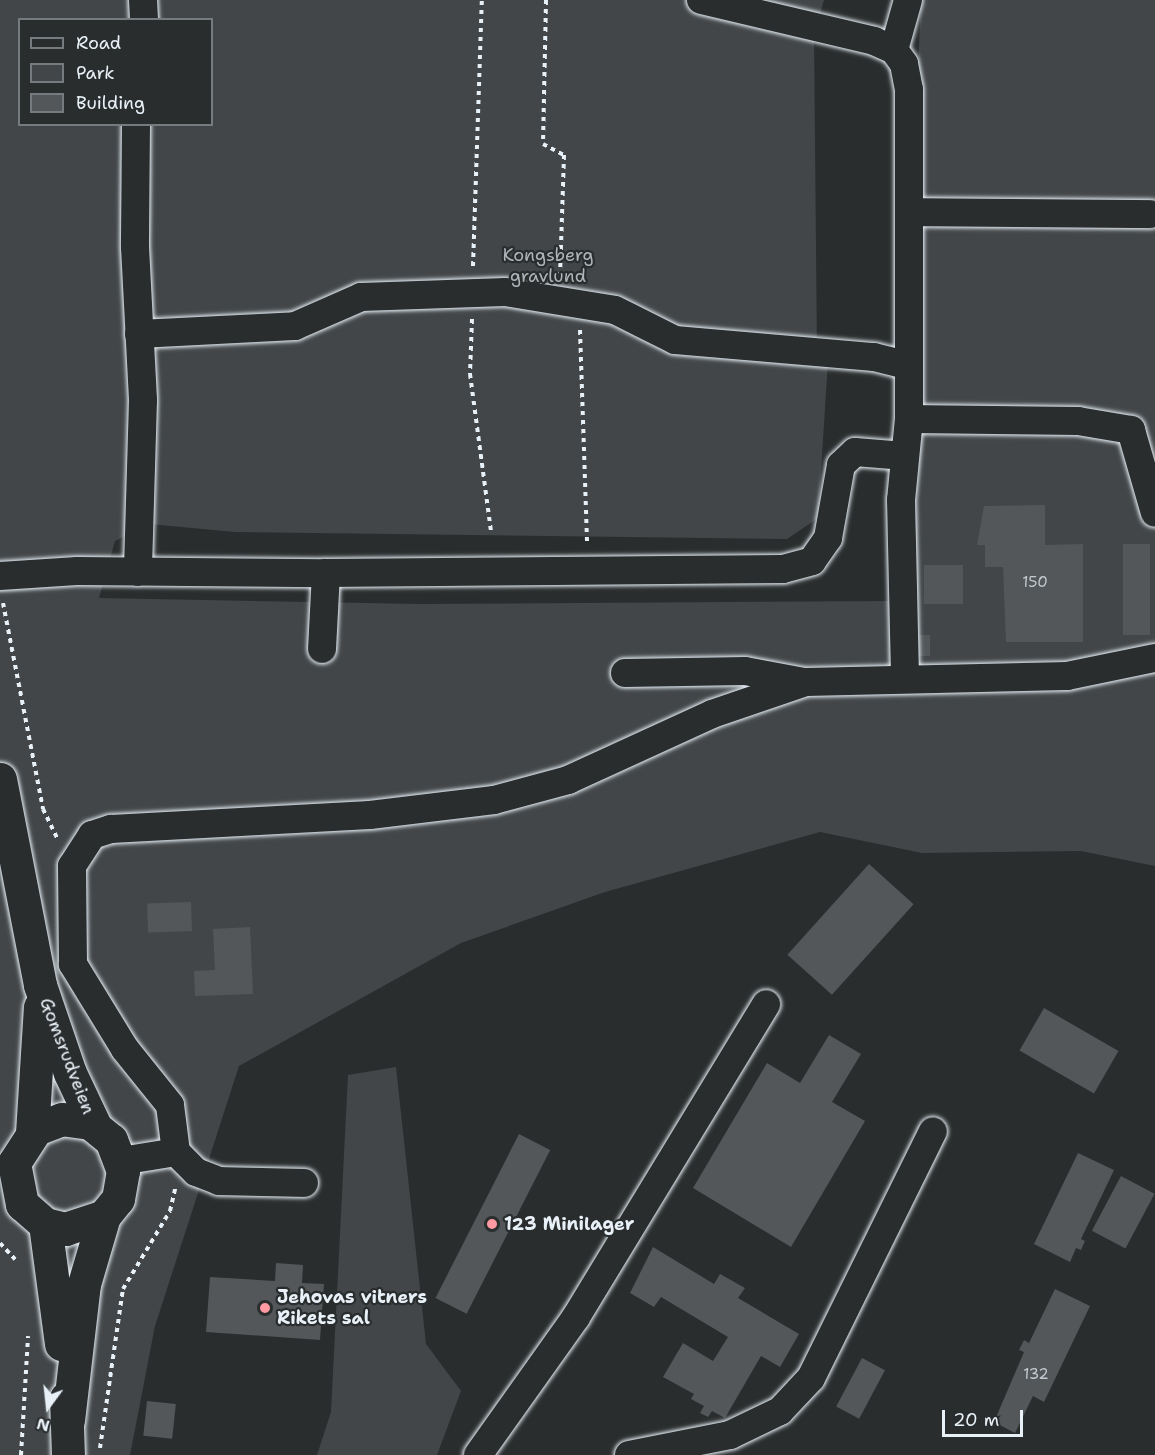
<!DOCTYPE html>
<style>
body{margin:0}
#map{position:relative;width:1155px;height:1455px;overflow:hidden;background:#2a2d2e;font-family:"Shantell Sans",sans-serif}
div>[style]{position:absolute}
[style*='--x']{left:calc(var(--x)*1px);top:calc(var(--y)*1px);width:calc(var(--w)*1px);rotate:calc(var(--a)*1deg)}
.green>*{inset:0;background:#424648}
.building>*{inset:0;background:#535759;transform-origin:0 0}
.path>*{height:4px;margin-top:-2px;transform-origin:0;background:repeating-linear-gradient(90deg,#e8f1f8 0 4.5px,transparent 0 9px)}
.roads{filter:drop-shadow(0 0 2px #e8f1f8) drop-shadow(0 0 2px #e8f1f8)}
.minor>*{height:28px;margin:-14px;padding:0 14px;transform-origin:14px;border-radius:14px;background:#2a2d2e}
.major>*{height:33px;margin:-16.5px;padding:0 16.5px;transform-origin:16.5px;border-radius:16.5px;background:#2a2d2e}
.dots>*{width:16px;height:16px;translate:-50% -50%;box-sizing:border-box;border:3px solid #2a2d2e;border-radius:50%}
span{translate:-50% -50%;white-space:nowrap;text-align:center;line-height:1.15;-webkit-text-stroke:4.5px #2a2d2e;paint-order:stroke}
.number-label{font-size:15px;color:#c3cad0}
.number-label span{-webkit-text-stroke-width:0}
.park-label{font-size:18px;color:#aeb5ba}
.street-label{font-size:18px;color:#e8f1f8}
.poi-label{font-size:18px;color:#e8f1f8;font-weight:700}
.left{translate:0 -50%;text-align:left}
.legend{position:absolute;left:18px;top:18px;width:195px;height:108px;box-sizing:border-box;background:#2a2d2e;border:2px solid #767b7f;margin:0;padding:8px 10px;list-style:none;font-size:18px;color:#e8f1f8}
.legend li{display:flex;align-items:center;gap:12px;height:30px}
.legend b{width:30px;border:2px solid #767b7f}
.north{position:absolute;left:18px;top:1377px;width:60px;height:60px;-webkit-text-stroke:4px #2a2d2e;paint-order:stroke;rotate:195deg;font-size:16px;font-weight:700;line-height:24px;text-align:center;color:#e8f1f8}
.north::after{content:'';display:block;margin:auto;width:21px;height:27px;background:#e8f1f8;clip-path:polygon(50% 0,100% 100%,50% 72%,0 100%)}
.scale{position:absolute;left:942px;top:1410px;width:81px;height:27px;box-sizing:border-box;border:3px solid #e8f1f8;border-top:0;padding-left:8px;font-size:18px;line-height:21px;white-space:nowrap;color:#e8f1f8;-webkit-text-stroke:4px #2a2d2e;paint-order:stroke}
</style>
<div id="map">
<div class="green">
<i style="clip-path:polygon(evenodd,0 0,824px 0,814px 35px,817px 354px,828px 361px,818px 518px,787px 539px,235px 532px,149px 524px,115px 541px,99px 598px,420px 604px,891px 601px,906px 592px,919px 471px,914px 159px,921px 0,1155px 0,1155px 866px,1081px 851px,922px 853px,820px 832px,605px 892px,461px 943px,239px 1066px,155px 1326px,130px 1455px,0 1455px,0 0,20px 20px,212px 20px,212px 124px,20px 124px,20px 20px)"></i>
<i style="clip-path:polygon(396px 1067px,426px 1344px,461px 1391px,437px 1455px,317px 1455px,331px 1412px,348px 1075px)"></i>
</div>
<div class="building">
<i style="clip-path:polygon(1045px 505px,1045px 545px,1083px 544px,1083px 642px,1006px 642px,1003px 567px,985px 567px,985px 545px,977px 545px,984px 506px)"></i>
<i style="left:1123px;top:544px;width:27px;height:91px"></i>
<i style="left:924px;top:565px;width:39px;height:39px"></i>
<i style="left:918px;top:635px;width:12px;height:21px"></i>
<i style="left:869px;top:864px;width:60px;height:122px;rotate:42deg"></i>
<i style="left:191px;top:902px;width:29px;height:44px;rotate:88deg"></i>
<i style="clip-path:polygon(250px 927px,253px 994px,195px 996px,194px 971px,215px 970px,213px 929px)"></i>
<i style="left:1044px;top:1008px;width:86px;height:49px;rotate:30deg"></i>
<i style="clip-path:polygon(829px 1035px,861px 1054px,832px 1102px,865px 1121px,791px 1247px,693px 1188px,767px 1063px,800px 1083px)"></i>
<i style="left:519px;top:1134px;width:35px;height:184px;rotate:27deg"></i>
<i style="clip-path:polygon(1078px 1153px,1114px 1170px,1081px 1239px,1085px 1241px,1081px 1250px,1076px 1248px,1070px 1262px,1034px 1244px)"></i>
<i style="left:1121px;top:1176px;width:38px;height:62px;rotate:28deg"></i>
<i style="clip-path:polygon(653px 1247px,714px 1284px,720px 1274px,745px 1288px,738px 1298px,799px 1334px,780px 1367px,761px 1356px,725px 1418px,712px 1411px,708px 1417px,700px 1413px,704px 1406px,691px 1399px,694px 1394px,663px 1377px,683px 1343px,713px 1361px,728px 1337px,661px 1297px,654px 1307px,630px 1293px)"></i>
<i style="clip-path:polygon(276px 1263px,303px 1265px,302px 1283px,324px 1284px,320px 1340px,206px 1332px,210px 1277px,275px 1281px)"></i>
<i style="clip-path:polygon(1055px 1289px,1090px 1306px,1044px 1402px,1033px 1396px,1015px 1433px,994px 1422px,1024px 1352px,1019px 1350px,1024px 1340px,1029px 1343px)"></i>
<i style="left:862px;top:1358px;width:26px;height:55px;rotate:28deg"></i>
<i style="left:147px;top:1401px;width:29px;height:35px;rotate:6deg"></i>
</div>
<div class="path">
<i style="--x:546;--y:0;--w:144;--a:91.2"></i>
<i style="--x:543;--y:144;--w:24;--a:28"></i>
<i style="--x:564;--y:155;--w:120;--a:91.9"></i>
<i style="--x:473;--y:266;--w:266;--a:-88.1"></i>
<i style="--x:472;--y:319;--w:55;--a:92.1"></i>
<i style="--x:470;--y:374;--w:159;--a:82.4"></i>
<i style="--x:580;--y:330;--w:214;--a:88.1"></i>
<i style="--x:3;--y:603;--w:210;--a:79"></i>
<i style="--x:43;--y:809;--w:32;--a:64"></i>
<i style="--x:0;--y:1243;--w:26;--a:47"></i>
<i style="--x:100;--y:1448;--w:161;--a:-81.8"></i>
<i style="--x:123;--y:1289;--w:91;--a:-58.9"></i>
<i style="--x:170;--y:1211;--w:23;--a:-77"></i>
<i style="--x:21;--y:1455;--w:119;--a:-86.6"></i>
</div>
<div class="roads">
<div class="minor">
<i style="--x:143;--y:0;--w:20;--a:87"></i>
<i style="--x:701;--y:0;--w:178;--a:13.3"></i>
<i style="--x:874;--y:41;--w:22;--a:24"></i>
<i style="--x:894;--y:50;--w:17;--a:54"></i>
<i style="--x:904;--y:64;--w:26;--a:79"></i>
<i style="--x:909;--y:90;--w:329;--a:90"></i>
<i style="--x:894;--y:50;--w:52;--a:-74.4"></i>
<i style="--x:136;--y:124;--w:123;--a:90.5"></i>
<i style="--x:135;--y:247;--w:153;--a:87"></i>
<i style="--x:143;--y:400;--w:172;--a:91.7"></i>
<i style="--x:910;--y:212;--w:240;--a:0.5"></i>
<i style="--x:139;--y:334;--w:156;--a:-2.9"></i>
<i style="--x:295;--y:326;--w:72;--a:-23.7"></i>
<i style="--x:361;--y:297;--w:144;--a:-2"></i>
<i style="--x:505;--y:292;--w:111;--a:9.3"></i>
<i style="--x:615;--y:310;--w:67;--a:26.6"></i>
<i style="--x:675;--y:340;--w:200;--a:4.9"></i>
<i style="--x:874;--y:357;--w:34;--a:14"></i>
<i style="--x:326;--y:573;--w:457;--a:-0.5"></i>
<i style="--x:783;--y:569;--w:30;--a:-15"></i>
<i style="--x:812;--y:561;--w:28;--a:-55"></i>
<i style="--x:828;--y:538;--w:74;--a:-79.9"></i>
<i style="--x:841;--y:465;--w:19;--a:-43"></i>
<i style="--x:855;--y:452;--w:50;--a:4.6"></i>
<i style="--x:0;--y:576;--w:77;--a:-3.7"></i>
<i style="--x:77;--y:571;--w:249;--a:0.5"></i>
<i style="--x:326;--y:573;--w:76;--a:93"></i>
<i style="--x:625;--y:673;--w:120;--a:-1"></i>
<i style="--x:745;--y:671;--w:60;--a:10.6"></i>
<i style="--x:905;--y:676;--w:176;--a:-91.3"></i>
<i style="--x:901;--y:500;--w:81;--a:-84.4"></i>
<i style="--x:909;--y:419;--w:169;--a:0.7"></i>
<i style="--x:1078;--y:421;--w:54;--a:9.6"></i>
<i style="--x:1131;--y:430;--w:86;--a:73.9"></i>
<i style="--x:176;--y:1152;--w:47;--a:-97.3"></i>
<i style="--x:170;--y:1105;--w:72;--a:-128.8"></i>
<i style="--x:125;--y:1049;--w:100;--a:-121.5"></i>
<i style="--x:73;--y:964;--w:98;--a:-90.6"></i>
<i style="--x:72;--y:866;--w:37;--a:-57"></i>
<i style="--x:92;--y:835;--w:20;--a:-18"></i>
<i style="--x:111;--y:829;--w:259;--a:-3.1"></i>
<i style="--x:370;--y:815;--w:125;--a:-6.9"></i>
<i style="--x:494;--y:800;--w:77;--a:-15.1"></i>
<i style="--x:568;--y:780;--w:158;--a:-24.6"></i>
<i style="--x:712;--y:714;--w:99;--a:-18.8"></i>
<i style="--x:806;--y:682;--w:261;--a:-1.3"></i>
<i style="--x:1067;--y:676;--w:90;--a:-11.6"></i>
<i style="--x:121;--y:1161;--w:56;--a:-9.3"></i>
<i style="--x:176;--y:1152;--w:28;--a:45"></i>
<i style="--x:196;--y:1172;--w:25;--a:21"></i>
<i style="--x:219;--y:1181;--w:85;--a:1.3"></i>
<i style="--x:478;--y:1455;--w:169;--a:-54.6"></i>
<i style="--x:576;--y:1317;--w:366;--a:-58.7"></i>
<i style="--x:629;--y:1455;--w:103;--a:-11.2"></i>
<i style="--x:730;--y:1435;--w:55;--a:-25.6"></i>
<i style="--x:780;--y:1411;--w:45;--a:-46.8"></i>
<i style="--x:811;--y:1378;--w:275;--a:-63.7"></i>
</div>
<div class="major">
<i style="--x:0;--y:779;--w:210;--a:79"></i>
<i style="--x:40;--y:985;--w:93;--a:71.2"></i>
<i style="--x:70;--y:1073;--w:59;--a:64.7"></i>
<i style="--x:32;--y:1133;--w:126;--a:-86.4"></i>
<i style="--x:45;--y:1224;--w:121;--a:82.4"></i>
<i style="--x:66;--y:1398;--w:57;--a:88"></i>
<i style="--x:68;--y:1420;--w:137;--a:-83.3"></i>
<i style="--x:84;--y:1284;--w:71;--a:-73.6"></i>
<i style="--x:104;--y:1216;--w:22;--a:-51"></i>
<i style="--x:118;--y:1199;--w:28;--a:-80"></i>
<i style="--x:123;--y:1171;--w:33;--a:-111"></i>
<i style="--x:111;--y:1140;--w:27;--a:-141"></i>
<i style="--x:90;--y:1123;--w:28;--a:-172"></i>
<i style="--x:62;--y:1119;--w:28;--a:159"></i>
<i style="--x:36;--y:1129;--w:40;--a:122.9"></i>
<i style="--x:14;--y:1163;--w:42;--a:79"></i>
<i style="--x:22;--y:1204;--w:30;--a:41"></i>
<i style="--x:45;--y:1224;--w:21;--a:14"></i>
<i style="--x:65;--y:1229;--w:41;--a:-18.4"></i>
</div>
</div>
<div class="dots">
<i style="left:492px;top:1224px;background:#ff9aa2"></i>
<i style="left:265px;top:1308px;background:#ff9aa2"></i>
</div>
<div class="number-label">
<span style="left:1035px;top:583px">150</span>
<span style="left:1036px;top:1375px">132</span>
</div>
<div class="park-label">
<span style="left:548px;top:266px">Kongsberg<br>gravlund</span>
</div>
<div class="street-label">
<span style="left:67px;top:1056px;rotate:69deg">Gomsrudveien</span>
</div>
<div class="poi-label">
<span class="left" style="left:504px;top:1224px">123 Minilager</span>
<span class="left" style="left:277px;top:1308px">Jehovas vitners<br>Rikets sal</span>
</div>
<ul class="legend">
<li><b style="height:8px;background:#2a2d2e"></b>Road</li>
<li><b style="height:16px;background:#424648"></b>Park</li>
<li><b style="height:16px;background:#535759"></b>Building</li>
</ul>
<div class="north">N</div>
<div class="scale">20 m</div>
</div>
